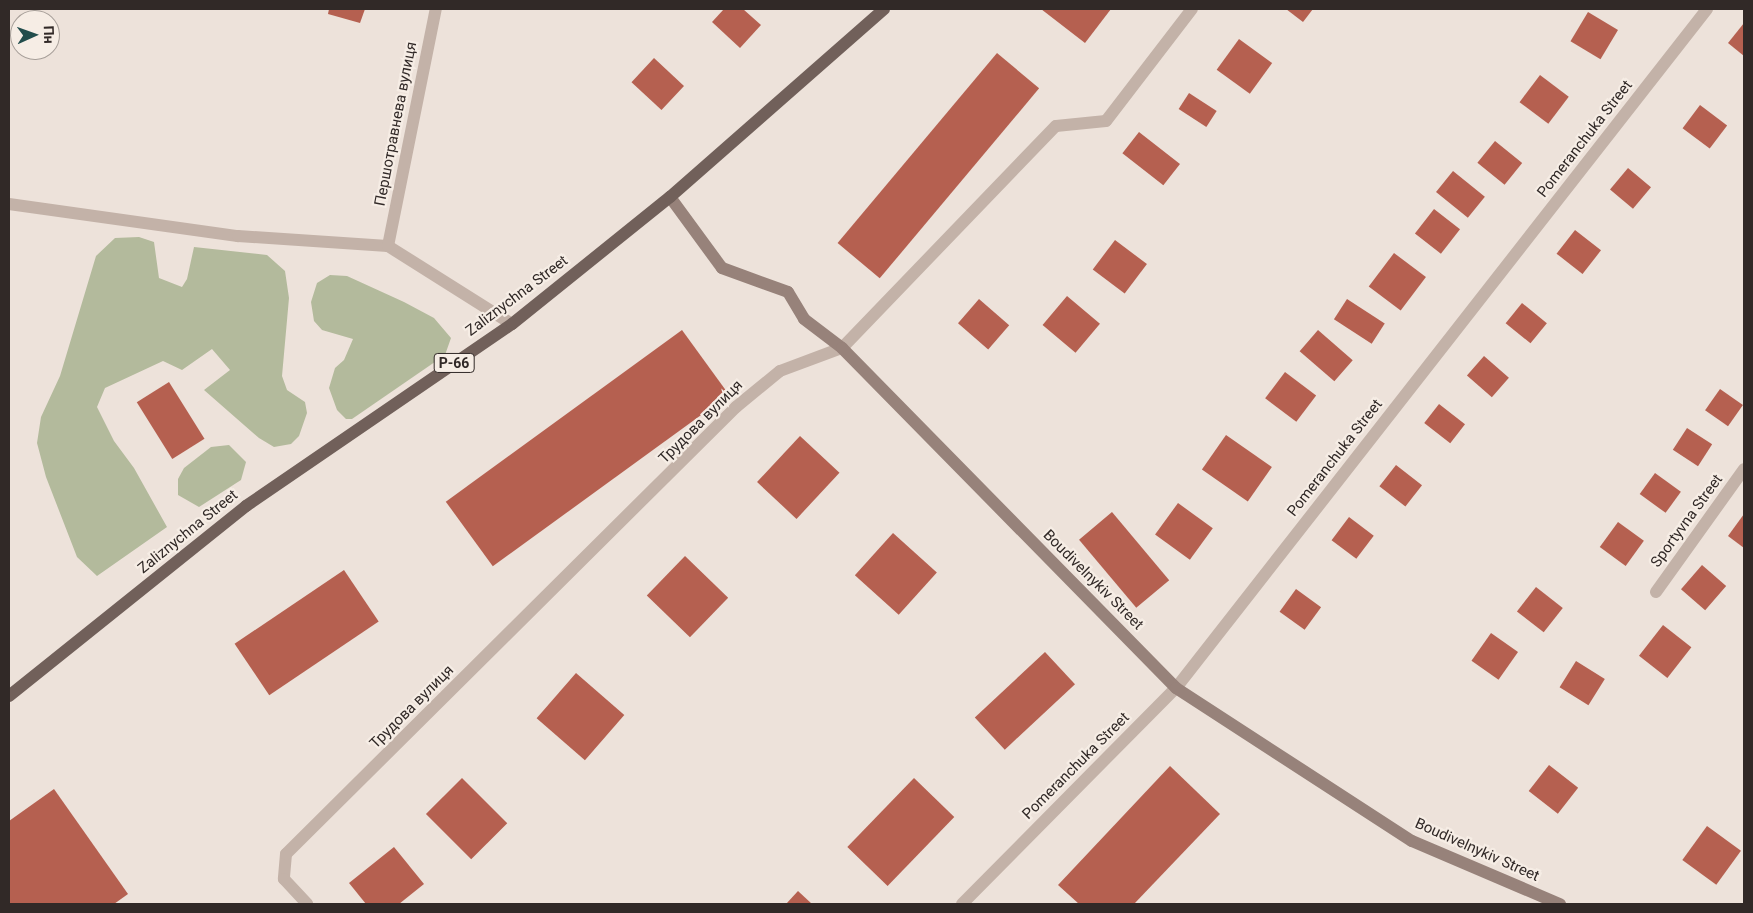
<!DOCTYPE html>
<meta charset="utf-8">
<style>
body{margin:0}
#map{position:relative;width:1753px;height:913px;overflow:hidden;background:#ede2da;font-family:Roboto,sans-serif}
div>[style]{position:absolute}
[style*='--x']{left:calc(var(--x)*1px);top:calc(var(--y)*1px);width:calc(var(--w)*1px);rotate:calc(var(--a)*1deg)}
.green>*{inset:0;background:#b3ba9c}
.building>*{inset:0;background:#b56050;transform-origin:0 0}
.lane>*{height:12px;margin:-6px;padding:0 6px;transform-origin:6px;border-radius:6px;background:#c3b2a8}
.street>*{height:12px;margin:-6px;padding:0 6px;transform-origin:6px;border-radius:6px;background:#c3b2a8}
.secondary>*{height:12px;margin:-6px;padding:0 6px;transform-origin:6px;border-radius:6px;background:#97827a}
.primary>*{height:12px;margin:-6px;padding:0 6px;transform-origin:6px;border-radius:6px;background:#71605a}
span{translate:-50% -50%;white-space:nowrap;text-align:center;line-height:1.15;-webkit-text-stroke:4.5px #f6ede5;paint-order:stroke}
.shield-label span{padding:1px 4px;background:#f6ede5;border:1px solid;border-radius:4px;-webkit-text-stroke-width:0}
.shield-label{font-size:14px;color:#312927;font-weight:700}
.street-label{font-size:15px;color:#312927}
.frame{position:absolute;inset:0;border:10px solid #312927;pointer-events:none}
.north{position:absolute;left:10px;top:10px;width:50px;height:50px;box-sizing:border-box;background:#f6ede5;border:1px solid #a79f99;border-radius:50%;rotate:88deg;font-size:14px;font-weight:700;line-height:20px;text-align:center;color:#312927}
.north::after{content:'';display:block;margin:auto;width:18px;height:22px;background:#224d4c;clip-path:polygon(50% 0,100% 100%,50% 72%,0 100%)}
</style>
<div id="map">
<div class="green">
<i style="clip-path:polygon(139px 237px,154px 242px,159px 278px,182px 287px,187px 279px,194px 247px,267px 255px,285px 271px,289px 298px,282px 376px,287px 390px,305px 402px,307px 413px,299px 436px,291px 444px,274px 447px,259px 438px,204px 390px,230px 370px,212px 349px,182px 370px,163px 361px,105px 388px,97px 407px,114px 441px,134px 468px,167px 527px,97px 576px,77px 557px,46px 477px,37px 443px,41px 417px,60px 376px,96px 256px,115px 238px)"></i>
<i style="clip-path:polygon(330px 275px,347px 276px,404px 302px,434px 318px,451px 338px,445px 355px,352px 419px,346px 419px,337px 410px,329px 388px,335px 368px,344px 360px,353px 339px,322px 330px,314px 321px,311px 302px,317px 283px)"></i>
<i style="clip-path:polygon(229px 445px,246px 462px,241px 480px,199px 507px,178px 495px,178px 479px,184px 468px,211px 447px)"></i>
</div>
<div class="building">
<i style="clip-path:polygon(329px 9px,365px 9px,360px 23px,328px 14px)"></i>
<i style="clip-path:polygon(724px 9px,743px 9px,761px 25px,740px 48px,712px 22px)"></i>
<i style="clip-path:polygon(1041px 9px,1111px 9px,1085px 43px)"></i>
<i style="clip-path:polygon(1286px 9px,1313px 9px,1303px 22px)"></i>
<i style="left:1588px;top:12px;width:35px;height:34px;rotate:31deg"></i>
<i style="clip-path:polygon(1744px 23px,1744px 56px,1728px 43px)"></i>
<i style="left:1239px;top:39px;width:41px;height:38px;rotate:36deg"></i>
<i style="left:997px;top:53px;width:55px;height:248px;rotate:40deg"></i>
<i style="left:654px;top:58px;width:41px;height:33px;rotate:43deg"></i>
<i style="left:1540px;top:75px;width:36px;height:34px;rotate:37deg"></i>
<i style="left:1189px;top:93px;width:33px;height:19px;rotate:33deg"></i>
<i style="left:1700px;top:105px;width:34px;height:29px;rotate:37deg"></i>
<i style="left:1139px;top:132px;width:52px;height:27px;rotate:38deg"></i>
<i style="left:1495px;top:141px;width:35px;height:28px;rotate:39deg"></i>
<i style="left:1628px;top:168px;width:30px;height:28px;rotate:40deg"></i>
<i style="left:1453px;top:171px;width:41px;height:27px;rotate:39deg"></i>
<i style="left:1434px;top:209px;width:33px;height:31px;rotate:38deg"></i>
<i style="left:1575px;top:230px;width:33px;height:30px;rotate:38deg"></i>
<i style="left:1115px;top:240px;width:40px;height:37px;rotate:37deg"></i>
<i style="left:1394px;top:253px;width:40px;height:42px;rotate:37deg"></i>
<i style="left:1067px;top:296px;width:43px;height:38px;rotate:40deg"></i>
<i style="left:979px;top:299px;width:40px;height:32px;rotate:41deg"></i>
<i style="left:1347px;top:299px;width:45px;height:24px;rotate:33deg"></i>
<i style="left:1522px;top:303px;width:32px;height:26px;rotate:39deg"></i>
<i style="left:682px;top:330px;width:80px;height:292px;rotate:54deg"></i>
<i style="left:1318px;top:330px;width:46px;height:28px;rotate:41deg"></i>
<i style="left:1484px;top:356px;width:33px;height:26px;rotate:41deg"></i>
<i style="left:1285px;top:372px;width:39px;height:33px;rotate:37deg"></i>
<i style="left:169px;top:382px;width:67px;height:38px;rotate:58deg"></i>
<i style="left:1720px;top:389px;width:28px;height:26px;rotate:35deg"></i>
<i style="left:1439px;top:404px;width:33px;height:24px;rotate:38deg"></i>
<i style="left:1687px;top:428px;width:30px;height:26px;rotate:33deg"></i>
<i style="left:1226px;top:435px;width:56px;height:42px;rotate:35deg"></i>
<i style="left:800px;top:436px;width:54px;height:63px;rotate:43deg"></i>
<i style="left:1396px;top:465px;width:33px;height:27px;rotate:38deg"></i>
<i style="left:1655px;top:473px;width:32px;height:26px;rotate:36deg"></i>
<i style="left:1178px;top:503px;width:43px;height:39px;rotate:36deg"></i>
<i style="left:1112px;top:512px;width:89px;height:43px;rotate:50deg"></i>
<i style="clip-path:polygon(1744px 514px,1744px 548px,1728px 536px)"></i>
<i style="left:1349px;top:517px;width:31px;height:29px;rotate:37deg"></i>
<i style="left:1618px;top:522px;width:32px;height:31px;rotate:36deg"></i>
<i style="left:893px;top:533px;width:59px;height:57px;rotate:42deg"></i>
<i style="left:685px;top:556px;width:60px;height:55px;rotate:44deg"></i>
<i style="left:1702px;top:565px;width:32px;height:32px;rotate:41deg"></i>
<i style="left:344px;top:570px;width:62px;height:132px;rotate:56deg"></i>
<i style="left:1536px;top:587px;width:34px;height:31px;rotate:38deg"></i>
<i style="left:1296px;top:589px;width:31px;height:28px;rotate:36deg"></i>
<i style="left:1663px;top:625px;width:36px;height:39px;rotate:38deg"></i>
<i style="left:1491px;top:633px;width:33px;height:34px;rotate:35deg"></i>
<i style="left:1045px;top:652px;width:44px;height:96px;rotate:47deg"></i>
<i style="left:1576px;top:661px;width:34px;height:31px;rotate:32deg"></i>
<i style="left:576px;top:673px;width:64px;height:60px;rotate:41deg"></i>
<i style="left:1549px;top:765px;width:37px;height:33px;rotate:38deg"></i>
<i style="clip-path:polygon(1170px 766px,1220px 814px,1134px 904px,1079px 904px,1058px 885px)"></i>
<i style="left:462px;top:778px;width:64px;height:51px;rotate:45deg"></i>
<i style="left:914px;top:778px;width:56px;height:96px;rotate:44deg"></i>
<i style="clip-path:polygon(54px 789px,128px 894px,114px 904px,9px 904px,9px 821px)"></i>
<i style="left:1707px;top:826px;width:42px;height:42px;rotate:36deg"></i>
<i style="clip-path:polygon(394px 847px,424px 884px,399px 904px,366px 904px,349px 883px)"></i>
<i style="clip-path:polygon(798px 891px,812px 904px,786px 904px)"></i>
</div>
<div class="lane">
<i style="--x:286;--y:854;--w:25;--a:95"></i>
<i style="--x:284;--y:879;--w:34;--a:47"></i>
</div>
<div class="street">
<i style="--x:9;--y:204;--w:231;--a:8"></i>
<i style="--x:238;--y:236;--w:150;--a:3.8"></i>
<i style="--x:388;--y:246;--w:146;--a:32.2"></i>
<i style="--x:388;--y:246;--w:242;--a:-78.6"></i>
<i style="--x:1656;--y:592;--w:151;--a:-54.4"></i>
<i style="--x:286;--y:854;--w:634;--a:-44.81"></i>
<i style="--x:736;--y:407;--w:57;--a:-39.3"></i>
<i style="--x:780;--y:371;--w:66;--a:-20.4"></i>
<i style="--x:842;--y:348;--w:308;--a:-46.1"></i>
<i style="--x:1056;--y:126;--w:50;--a:-5.7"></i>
<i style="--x:1106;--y:121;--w:141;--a:-52.5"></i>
<i style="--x:962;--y:904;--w:304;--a:-45.3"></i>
<i style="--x:1176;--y:688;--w:862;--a:-51.97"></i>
</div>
<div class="secondary">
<i style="--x:670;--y:197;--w:88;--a:53.8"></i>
<i style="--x:722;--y:268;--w:70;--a:20"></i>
<i style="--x:788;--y:292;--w:31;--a:59"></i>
<i style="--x:804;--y:319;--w:48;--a:37.3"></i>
<i style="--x:842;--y:348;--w:477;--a:45.5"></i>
<i style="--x:1176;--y:688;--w:281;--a:33"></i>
<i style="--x:1412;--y:841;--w:161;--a:23.1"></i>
</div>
<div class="primary">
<i style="--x:9;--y:696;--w:304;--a:-38.7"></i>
<i style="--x:246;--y:506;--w:322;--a:-34.4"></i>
<i style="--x:512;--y:324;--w:203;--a:-38.8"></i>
<i style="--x:670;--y:197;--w:285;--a:-41.3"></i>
</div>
<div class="shield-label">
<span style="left:454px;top:363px">Р-66</span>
</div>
<div class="street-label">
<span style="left:396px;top:124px;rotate:-79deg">Першотравнева вулиця</span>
<span style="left:1585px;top:139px;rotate:-52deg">Pomeranchuka Street</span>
<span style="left:517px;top:296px;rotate:-37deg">Zaliznychna Street</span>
<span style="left:701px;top:422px;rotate:-45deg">Трудова вулиця</span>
<span style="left:1335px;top:458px;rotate:-52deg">Pomeranchuka Street</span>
<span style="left:1687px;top:521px;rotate:-54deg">Sportyvna Street</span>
<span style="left:188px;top:532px;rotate:-39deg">Zaliznychna Street</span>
<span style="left:1093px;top:580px;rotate:45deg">Boudivelnykiv Street</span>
<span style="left:412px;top:707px;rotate:-45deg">Трудова вулиця</span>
<span style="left:1076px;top:766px;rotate:-45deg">Pomeranchuka Street</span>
<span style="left:1477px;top:850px;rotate:24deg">Boudivelnykiv Street</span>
</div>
<div class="frame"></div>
<div class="north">Пн</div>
</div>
